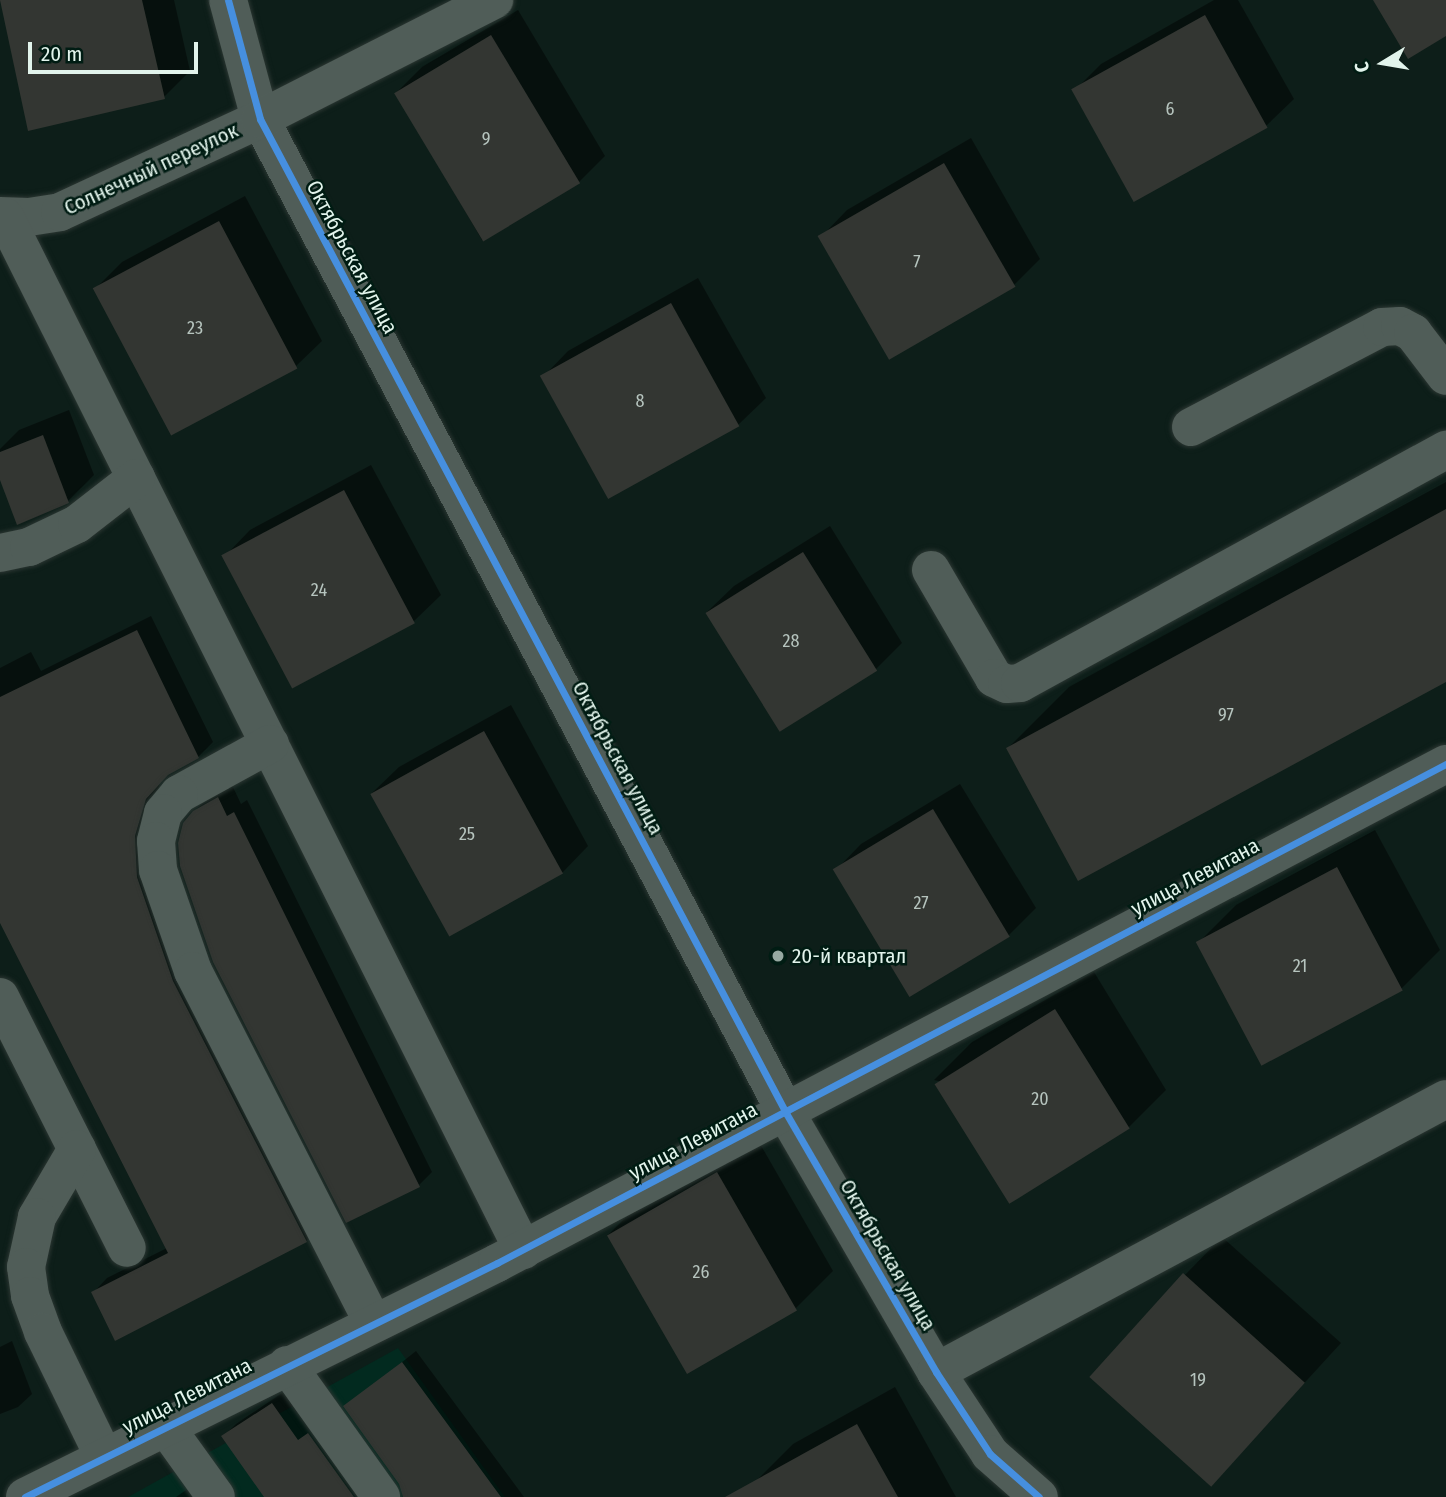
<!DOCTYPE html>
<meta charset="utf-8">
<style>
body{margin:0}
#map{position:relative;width:1446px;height:1497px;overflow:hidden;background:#0d1e19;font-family:"Fira Sans Condensed",sans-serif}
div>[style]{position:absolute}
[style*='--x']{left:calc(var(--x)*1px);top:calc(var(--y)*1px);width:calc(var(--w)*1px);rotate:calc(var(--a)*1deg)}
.built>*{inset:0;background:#022a1f}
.shadow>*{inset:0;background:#0007}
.building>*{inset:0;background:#333632;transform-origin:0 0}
.roads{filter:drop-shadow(0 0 2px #2b3632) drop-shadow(0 0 2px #2b3632)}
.minor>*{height:38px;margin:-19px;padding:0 19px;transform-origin:19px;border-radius:19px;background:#505d58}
.cycleway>*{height:7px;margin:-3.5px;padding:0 3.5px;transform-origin:3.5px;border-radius:3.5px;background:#468fdf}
.dots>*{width:19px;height:19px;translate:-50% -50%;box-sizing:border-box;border:4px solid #001c13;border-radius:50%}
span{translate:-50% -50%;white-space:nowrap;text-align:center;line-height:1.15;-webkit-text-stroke:5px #001c13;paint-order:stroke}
.number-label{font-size:18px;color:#b6c4be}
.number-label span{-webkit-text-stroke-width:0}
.street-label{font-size:21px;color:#e2f4ec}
.poi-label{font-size:21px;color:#e2f4ec}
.left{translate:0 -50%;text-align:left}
.north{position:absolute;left:1348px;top:28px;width:70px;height:70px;-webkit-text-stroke:5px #001c13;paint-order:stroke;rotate:259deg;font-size:19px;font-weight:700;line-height:28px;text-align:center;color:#e2f4ec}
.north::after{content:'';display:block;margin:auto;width:24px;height:32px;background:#e2f4ec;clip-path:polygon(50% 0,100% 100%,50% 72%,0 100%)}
.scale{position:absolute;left:28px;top:42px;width:170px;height:32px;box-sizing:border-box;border:4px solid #e2f4ec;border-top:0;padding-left:9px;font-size:21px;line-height:24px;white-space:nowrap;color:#e2f4ec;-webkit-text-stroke:5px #001c13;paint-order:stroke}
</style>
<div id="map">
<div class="built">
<i style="clip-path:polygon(398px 1348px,505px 1497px,128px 1497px)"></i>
</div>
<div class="shadow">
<i style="clip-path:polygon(0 0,174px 0,190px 71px,164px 97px)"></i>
<i style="clip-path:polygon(1214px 0,1238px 0,1294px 99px,1267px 125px,1136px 200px,1074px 91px,1101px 64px)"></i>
<i style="clip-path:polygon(518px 10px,605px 156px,578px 183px,482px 240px,396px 93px,422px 67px)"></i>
<i style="clip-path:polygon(971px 138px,1040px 259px,1014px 285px,821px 237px,847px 210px)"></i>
<i style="clip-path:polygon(245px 196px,322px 341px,295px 367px,96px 288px,122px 262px)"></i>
<i style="clip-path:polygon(698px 278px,766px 398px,739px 424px,609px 498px,542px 378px,568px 351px)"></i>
<i style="clip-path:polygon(69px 410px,94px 475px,68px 501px,0 475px,0 449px,19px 430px)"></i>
<i style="clip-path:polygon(371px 465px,441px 595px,414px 621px,294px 687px,224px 557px,250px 530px)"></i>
<i style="clip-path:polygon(1446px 482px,1446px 680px,1008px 748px,1069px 687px)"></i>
<i style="clip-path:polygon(830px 526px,902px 643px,876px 669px,707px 612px,734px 586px)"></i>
<i style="clip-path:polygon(151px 616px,213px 742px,198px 757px,170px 772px,160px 783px,149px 820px,321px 1226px,306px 1241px,93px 1293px,107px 1278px,167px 1248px,0 919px,0 668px,31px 652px,41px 671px)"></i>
<i style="clip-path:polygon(511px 705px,588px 846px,562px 873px,372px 793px,399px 767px)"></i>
<i style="clip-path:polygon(960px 784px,1036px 908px,1009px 935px,911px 995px,835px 871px,861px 844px)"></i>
<i style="clip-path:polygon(232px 785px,241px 804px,247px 800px,432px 1172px,419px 1185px,194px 812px,208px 798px)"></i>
<i style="clip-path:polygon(1375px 830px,1440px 950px,1402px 988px,1263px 1063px,1198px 943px,1236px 905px)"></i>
<i style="clip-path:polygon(1094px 972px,1166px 1090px,1128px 1128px,934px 1080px,972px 1042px)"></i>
<i style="clip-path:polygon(755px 1135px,833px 1271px,795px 1309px,687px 1372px,608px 1235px,646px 1197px)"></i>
<i style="clip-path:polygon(1222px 1237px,1341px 1343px,1212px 1484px,1185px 1275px)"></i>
<i style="clip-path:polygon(12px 1341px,32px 1394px,18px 1407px,0 1414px,0 1347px)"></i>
<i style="clip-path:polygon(416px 1351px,524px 1497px,404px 1497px,401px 1484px,346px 1407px)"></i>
<i style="clip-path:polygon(895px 1387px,956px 1497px,764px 1497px,755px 1482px,793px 1444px)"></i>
<i style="clip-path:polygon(285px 1391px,376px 1497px,267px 1497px,223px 1437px,236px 1424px)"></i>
<i style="clip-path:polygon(192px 1486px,198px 1497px,176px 1497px)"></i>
</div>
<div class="building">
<i style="clip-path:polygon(0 0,142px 0,165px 99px,28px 131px)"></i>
<i style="clip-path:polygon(1373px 0,1446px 0,1446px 36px,1408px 59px)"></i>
<i style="left:1205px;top:15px;width:129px;height:153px;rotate:61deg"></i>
<i style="left:491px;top:35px;width:173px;height:113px;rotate:59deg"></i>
<i style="left:944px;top:163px;width:143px;height:146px;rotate:60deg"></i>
<i style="left:219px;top:221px;width:167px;height:143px;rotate:62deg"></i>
<i style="left:671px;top:303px;width:141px;height:150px;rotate:61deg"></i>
<i style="clip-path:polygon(43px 435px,69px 503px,17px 525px,0 480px,0 452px)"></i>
<i style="left:344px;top:490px;width:151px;height:139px;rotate:62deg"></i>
<i style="clip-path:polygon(1446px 509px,1446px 682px,1078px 881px,1006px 748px)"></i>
<i style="left:803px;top:552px;width:140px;height:115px;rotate:58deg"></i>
<i style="clip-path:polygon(137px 630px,199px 758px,168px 775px,146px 799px,135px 836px,137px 877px,173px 981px,307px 1242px,115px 1341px,91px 1292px,168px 1253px,0 923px,0 697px)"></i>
<i style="left:484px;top:731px;width:163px;height:130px;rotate:61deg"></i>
<i style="clip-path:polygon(218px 797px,227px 816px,234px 812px,420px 1187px,346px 1223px,213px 962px,180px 866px,178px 843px,183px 823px,193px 811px)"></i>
<i style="left:933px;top:809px;width:149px;height:117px;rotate:59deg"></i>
<i style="left:1337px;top:867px;width:140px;height:160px;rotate:62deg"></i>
<i style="left:1055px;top:1009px;width:141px;height:142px;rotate:58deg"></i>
<i style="left:717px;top:1172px;width:160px;height:127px;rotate:60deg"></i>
<i style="left:1183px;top:1273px;width:164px;height:140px;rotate:42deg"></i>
<i style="clip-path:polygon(402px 1362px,501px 1497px,403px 1497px,399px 1484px,343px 1406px)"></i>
<i style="clip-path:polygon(272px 1403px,298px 1440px,308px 1433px,354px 1497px,264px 1497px,221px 1436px)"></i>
<i style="clip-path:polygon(857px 1424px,898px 1497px,725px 1497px)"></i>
</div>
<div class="roads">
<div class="minor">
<i style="--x:228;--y:0;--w:123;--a:74.9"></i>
<i style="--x:260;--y:119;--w:1125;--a:62.11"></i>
<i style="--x:786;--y:1113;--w:299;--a:59.9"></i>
<i style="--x:936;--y:1372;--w:98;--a:56.6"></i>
<i style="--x:990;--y:1454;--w:65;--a:41.3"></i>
<i style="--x:0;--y:216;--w:29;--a:2"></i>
<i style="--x:29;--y:217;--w:31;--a:-9"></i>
<i style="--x:60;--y:212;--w:221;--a:-24.9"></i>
<i style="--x:260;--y:119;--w:263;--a:-27"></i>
<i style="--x:5;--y:217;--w:1156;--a:63.37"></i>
<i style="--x:1191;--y:427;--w:216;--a:-27.6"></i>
<i style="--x:1382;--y:327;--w:18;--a:-3"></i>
<i style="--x:1400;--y:326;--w:15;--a:28"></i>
<i style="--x:1413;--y:333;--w:54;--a:52.5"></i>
<i style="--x:0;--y:553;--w:30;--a:-12"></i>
<i style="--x:29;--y:547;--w:53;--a:-25.6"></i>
<i style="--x:77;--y:524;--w:75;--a:-37.9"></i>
<i style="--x:931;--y:570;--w:125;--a:59.7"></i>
<i style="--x:994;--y:678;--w:14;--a:25"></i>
<i style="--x:1007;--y:684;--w:13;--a:-4"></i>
<i style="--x:1020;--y:683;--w:486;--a:-28.7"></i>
<i style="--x:270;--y:744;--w:104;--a:151.2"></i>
<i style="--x:179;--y:794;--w:25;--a:130"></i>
<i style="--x:163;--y:813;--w:29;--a:104"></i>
<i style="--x:156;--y:841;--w:29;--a:86"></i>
<i style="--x:158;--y:870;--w:107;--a:70.9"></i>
<i style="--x:193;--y:971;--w:395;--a:62.9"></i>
<i style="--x:0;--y:997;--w:281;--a:63.2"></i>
<i style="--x:77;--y:1149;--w:79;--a:120.5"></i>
<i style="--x:37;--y:1217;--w:51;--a:102.4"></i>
<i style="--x:26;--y:1267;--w:29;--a:82"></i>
<i style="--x:30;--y:1296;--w:38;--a:70"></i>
<i style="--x:43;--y:1332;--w:139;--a:64"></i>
<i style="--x:287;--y:1365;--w:162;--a:54.5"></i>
<i style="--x:936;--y:1372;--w:578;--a:-28.16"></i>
<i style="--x:165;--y:1426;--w:87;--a:54.3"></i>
<i style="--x:25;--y:1497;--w:527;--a:-26.37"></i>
<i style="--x:497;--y:1263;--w:1072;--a:-27.74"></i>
</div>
</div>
<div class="cycleway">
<i style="--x:228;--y:0;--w:123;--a:74.9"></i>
<i style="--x:260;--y:119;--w:1125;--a:62.11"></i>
<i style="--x:786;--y:1113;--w:299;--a:59.9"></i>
<i style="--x:936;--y:1372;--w:98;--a:56.6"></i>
<i style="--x:990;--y:1454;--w:65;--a:41.3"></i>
<i style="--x:25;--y:1497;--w:527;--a:-26.37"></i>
<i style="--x:497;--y:1263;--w:1072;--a:-27.74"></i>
</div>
<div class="dots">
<i style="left:778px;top:956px;background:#97a9a2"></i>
</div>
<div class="number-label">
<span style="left:1170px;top:109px">6</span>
<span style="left:486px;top:139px">9</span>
<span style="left:917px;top:262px">7</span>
<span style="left:195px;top:328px">23</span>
<span style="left:640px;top:401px">8</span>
<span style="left:319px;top:590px">24</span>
<span style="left:791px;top:641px">28</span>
<span style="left:1226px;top:715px">97</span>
<span style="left:467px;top:834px">25</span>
<span style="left:921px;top:903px">27</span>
<span style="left:1300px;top:966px">21</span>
<span style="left:1040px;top:1099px">20</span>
<span style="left:701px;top:1272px">26</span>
<span style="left:1198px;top:1380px">19</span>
</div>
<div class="street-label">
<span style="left:151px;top:169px;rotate:-25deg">Солнечный переулок</span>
<span style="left:352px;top:257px;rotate:62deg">Октябрьская улица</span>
<span style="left:618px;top:758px;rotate:62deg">Октябрьская улица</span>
<span style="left:1195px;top:877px;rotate:-28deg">улица Левитана</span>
<span style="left:693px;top:1141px;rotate:-28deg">улица Левитана</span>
<span style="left:888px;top:1255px;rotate:60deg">Октябрьская улица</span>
<span style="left:187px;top:1396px;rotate:-27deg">улица Левитана</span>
</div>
<div class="poi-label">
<span class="left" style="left:792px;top:956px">20-й квартал</span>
</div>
<div class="north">С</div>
<div class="scale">20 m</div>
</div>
